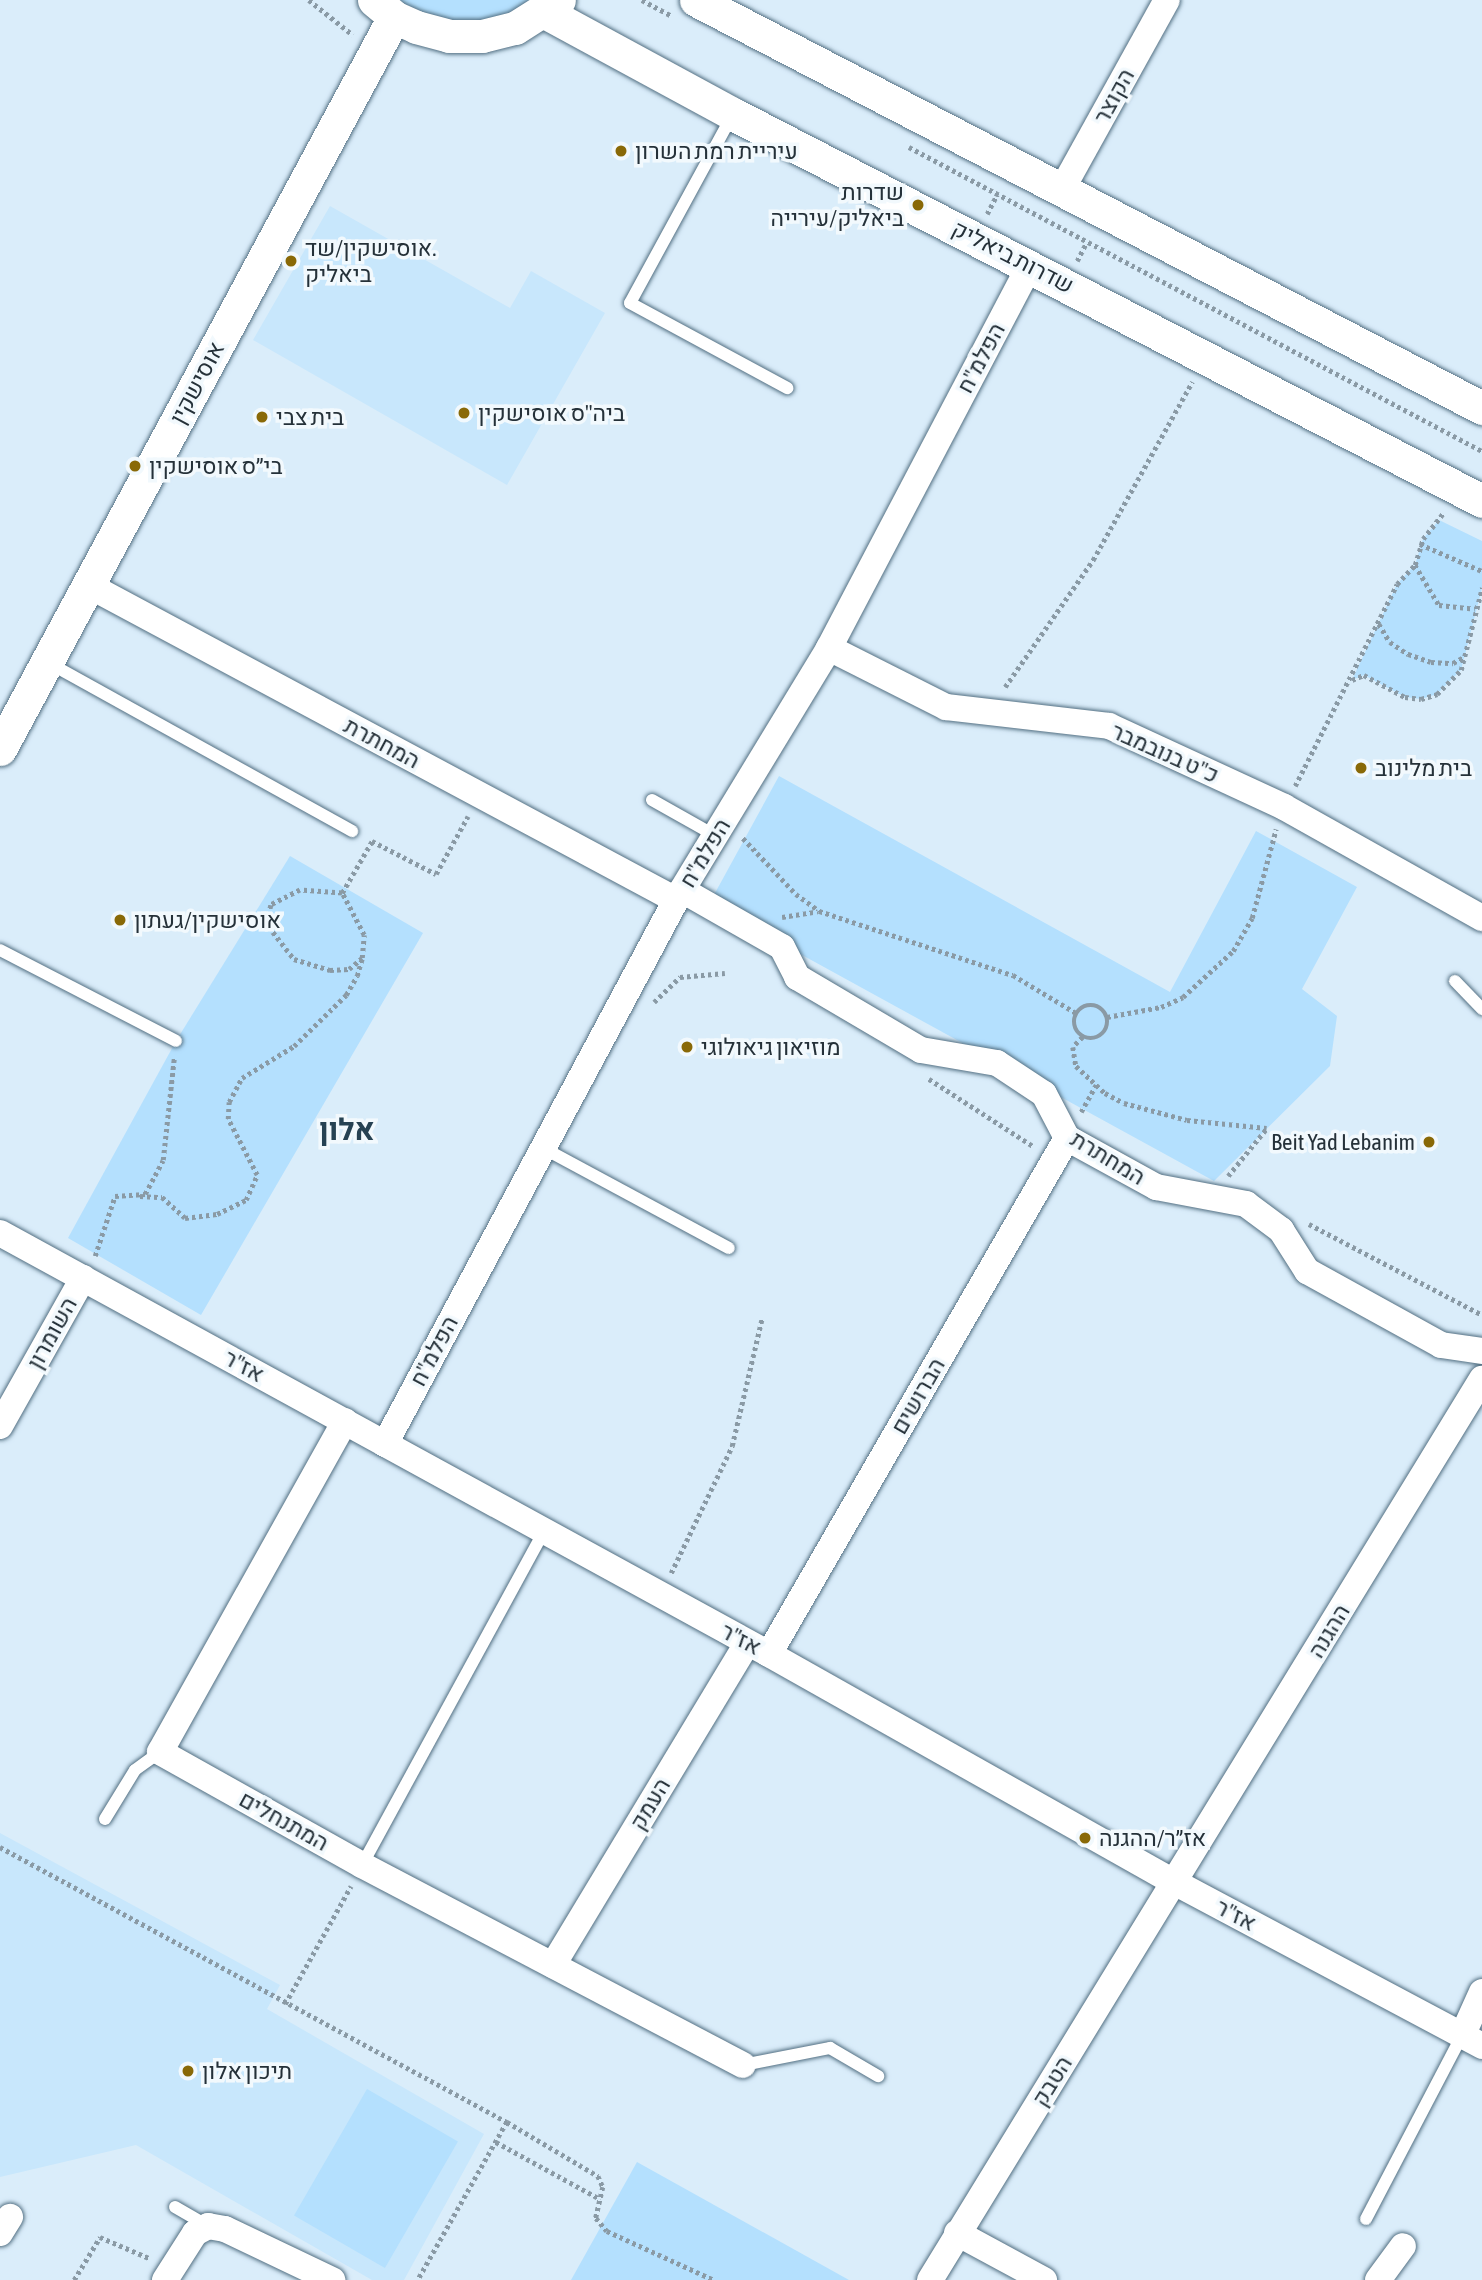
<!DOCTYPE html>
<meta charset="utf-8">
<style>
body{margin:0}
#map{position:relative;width:1482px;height:2280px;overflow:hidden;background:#daedfa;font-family:"Asap Condensed",Heebo,sans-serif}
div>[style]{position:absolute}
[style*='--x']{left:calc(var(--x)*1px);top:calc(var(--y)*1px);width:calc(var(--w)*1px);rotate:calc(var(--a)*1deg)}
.built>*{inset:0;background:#c8e7fc}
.green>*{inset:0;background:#b4e0fe;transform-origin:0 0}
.path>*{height:4.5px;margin-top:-2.25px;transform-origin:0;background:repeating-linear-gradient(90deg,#8a9aa5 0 3.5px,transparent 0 7px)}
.path>.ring{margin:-2.25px;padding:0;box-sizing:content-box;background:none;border:4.5px solid #8a9aa5;border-radius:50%}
.roads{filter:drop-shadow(0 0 2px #526f82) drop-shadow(0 0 2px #526f82)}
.service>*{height:12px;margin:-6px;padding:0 6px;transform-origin:6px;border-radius:6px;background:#fff}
.minor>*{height:26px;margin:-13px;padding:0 13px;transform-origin:13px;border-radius:13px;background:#fff}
.tertiary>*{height:33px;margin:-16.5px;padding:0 16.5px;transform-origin:16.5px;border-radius:16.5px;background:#fff}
.dots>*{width:19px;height:19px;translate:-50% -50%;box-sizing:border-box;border:4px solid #f2f9fd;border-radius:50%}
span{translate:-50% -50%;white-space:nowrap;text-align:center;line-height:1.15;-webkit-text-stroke:7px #f2f9fd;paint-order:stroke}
.street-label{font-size:23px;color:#253139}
.poi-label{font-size:23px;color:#253139}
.left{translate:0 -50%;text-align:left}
.right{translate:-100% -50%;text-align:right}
.district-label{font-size:30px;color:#264253;font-weight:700}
</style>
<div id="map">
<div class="built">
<i style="clip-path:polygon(330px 206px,510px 308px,531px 271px,605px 313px,507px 485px,253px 340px)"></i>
<i style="clip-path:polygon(0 1833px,280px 1985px,267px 2009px,484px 2134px,404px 2280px,372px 2280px,136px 2145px,0 2177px)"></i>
</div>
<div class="green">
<i style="clip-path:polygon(374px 0,559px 0,482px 36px)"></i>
<i style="clip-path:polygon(1439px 520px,1482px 541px,1482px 588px,1461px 670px,1437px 694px,1421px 699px,1405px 697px,1364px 675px,1352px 680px,1397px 584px,1415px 565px,1423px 539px)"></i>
<i style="clip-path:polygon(779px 776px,1170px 992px,1256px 831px,1357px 887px,1302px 989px,1337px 1016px,1330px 1066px,1214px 1181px,709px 904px)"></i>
<i style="clip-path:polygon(290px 856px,423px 933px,201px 1315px,68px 1238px,176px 1041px)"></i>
<i style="left:367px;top:2089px;width:105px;height:146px;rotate:30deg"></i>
<i style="clip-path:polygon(637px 2162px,849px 2280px,571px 2280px)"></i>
</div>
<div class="path">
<i style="--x:309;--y:0;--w:56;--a:38.5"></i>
<i style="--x:642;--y:0;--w:34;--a:28"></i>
<i style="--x:909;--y:147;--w:649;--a:27.95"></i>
<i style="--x:987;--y:214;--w:22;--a:-63"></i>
<i style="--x:1077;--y:261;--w:20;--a:-63"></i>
<i style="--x:1420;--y:544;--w:68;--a:23.5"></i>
<i style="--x:1415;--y:565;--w:47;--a:59"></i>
<i style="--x:1439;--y:605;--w:36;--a:6"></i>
<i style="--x:1379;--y:624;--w:21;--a:59"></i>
<i style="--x:1390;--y:642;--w:22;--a:34"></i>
<i style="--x:1408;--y:654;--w:24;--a:19"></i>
<i style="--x:1431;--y:662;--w:22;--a:3"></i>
<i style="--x:1453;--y:663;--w:13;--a:-29"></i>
<i style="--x:1352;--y:680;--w:13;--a:-23"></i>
<i style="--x:1364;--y:675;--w:47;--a:28.2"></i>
<i style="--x:1405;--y:697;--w:16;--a:7"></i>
<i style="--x:1421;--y:699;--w:17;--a:-17"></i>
<i style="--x:1437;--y:694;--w:34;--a:-45"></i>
<i style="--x:1461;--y:670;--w:85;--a:-75.6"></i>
<i style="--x:1005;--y:687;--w:155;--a:-55.3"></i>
<i style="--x:1093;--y:560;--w:204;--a:-60.9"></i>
<i style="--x:1295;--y:786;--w:226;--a:-63.2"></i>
<i style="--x:1397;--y:584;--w:26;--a:-47"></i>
<i style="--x:1415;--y:565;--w:27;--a:-73"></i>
<i style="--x:1423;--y:539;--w:33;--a:-52"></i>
<i style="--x:743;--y:838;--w:77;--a:46.6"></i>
<i style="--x:796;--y:894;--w:29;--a:36"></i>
<i style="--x:819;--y:911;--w:204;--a:18.3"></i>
<i style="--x:1013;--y:975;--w:74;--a:31.1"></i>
<i style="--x:342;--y:893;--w:60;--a:-60"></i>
<i style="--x:372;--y:841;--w:72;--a:27.3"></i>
<i style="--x:436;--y:874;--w:66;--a:-61.1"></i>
<i style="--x:782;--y:917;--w:36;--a:-9"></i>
<i style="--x:654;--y:1002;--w:36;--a:-44"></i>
<i style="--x:680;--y:977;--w:45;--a:-5.1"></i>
<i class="ring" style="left:1074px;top:1005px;width:29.5px;height:29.5px"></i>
<i style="--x:1107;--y:1017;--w:55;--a:-10.5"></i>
<i style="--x:1161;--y:1007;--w:24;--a:-24"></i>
<i style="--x:1183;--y:997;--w:68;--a:-42.6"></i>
<i style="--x:1233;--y:951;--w:38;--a:-60"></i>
<i style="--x:1252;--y:918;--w:92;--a:-74.9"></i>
<i style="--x:1083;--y:1037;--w:14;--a:135"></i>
<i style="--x:1073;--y:1047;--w:19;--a:81"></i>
<i style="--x:1076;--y:1066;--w:40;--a:43"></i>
<i style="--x:1105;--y:1093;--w:21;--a:28"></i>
<i style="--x:1124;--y:1103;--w:65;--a:15.1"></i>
<i style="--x:1187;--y:1120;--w:80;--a:5.7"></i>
<i style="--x:929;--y:1079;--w:124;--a:32.8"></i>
<i style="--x:1081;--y:1112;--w:31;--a:-61"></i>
<i style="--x:1228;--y:1176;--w:62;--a:-50.9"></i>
<i style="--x:140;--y:1196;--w:22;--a:3"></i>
<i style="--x:162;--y:1197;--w:31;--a:42"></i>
<i style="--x:185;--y:1218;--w:32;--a:-7"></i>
<i style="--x:217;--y:1214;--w:32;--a:-26"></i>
<i style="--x:246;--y:1200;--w:27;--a:-66"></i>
<i style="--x:257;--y:1175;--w:63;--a:-117.4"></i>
<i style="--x:228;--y:1119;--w:17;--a:-87"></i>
<i style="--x:229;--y:1102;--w:27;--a:-62"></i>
<i style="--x:242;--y:1078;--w:61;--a:-31.6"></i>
<i style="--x:294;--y:1046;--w:73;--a:-44.4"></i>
<i style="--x:346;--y:995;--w:22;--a:-60"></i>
<i style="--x:357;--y:976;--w:19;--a:-74"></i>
<i style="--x:362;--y:958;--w:23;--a:-85"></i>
<i style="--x:364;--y:935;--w:47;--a:-117.6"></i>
<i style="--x:342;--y:893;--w:42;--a:-175.9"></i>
<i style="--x:300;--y:890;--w:33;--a:153"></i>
<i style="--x:271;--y:905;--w:14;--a:102"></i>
<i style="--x:268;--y:919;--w:14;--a:69"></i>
<i style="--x:273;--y:932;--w:34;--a:52"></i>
<i style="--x:294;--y:959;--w:38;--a:17"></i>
<i style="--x:330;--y:970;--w:19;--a:-3"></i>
<i style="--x:349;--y:969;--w:17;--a:-40"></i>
<i style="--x:1309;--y:1224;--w:195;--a:27.7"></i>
<i style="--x:95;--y:1256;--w:63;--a:-71.6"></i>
<i style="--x:115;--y:1196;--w:30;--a:-4"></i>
<i style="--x:145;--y:1194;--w:38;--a:-62"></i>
<i style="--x:163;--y:1160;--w:103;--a:-83.8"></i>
<i style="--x:671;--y:1573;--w:141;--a:-64.3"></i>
<i style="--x:732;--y:1446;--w:131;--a:-76.8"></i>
<i style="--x:0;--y:1847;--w:577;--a:28.48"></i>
<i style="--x:507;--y:2122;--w:181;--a:119.4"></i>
<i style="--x:285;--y:2004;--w:135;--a:-60.8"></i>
<i style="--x:507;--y:2122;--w:106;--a:30.7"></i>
<i style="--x:598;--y:2176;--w:12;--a:66"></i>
<i style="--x:603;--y:2187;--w:32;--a:103"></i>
<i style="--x:596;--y:2218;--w:17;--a:50"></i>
<i style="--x:607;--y:2231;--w:118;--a:24.6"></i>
<i style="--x:496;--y:2142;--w:119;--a:28.7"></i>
<i style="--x:74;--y:2280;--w:50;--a:-58.8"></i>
<i style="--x:100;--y:2237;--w:53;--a:23.2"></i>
</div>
<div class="roads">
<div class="service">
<i style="--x:733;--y:114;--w:215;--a:118.6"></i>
<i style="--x:630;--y:303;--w:179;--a:28.4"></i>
<i style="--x:47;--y:662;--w:349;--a:29"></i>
<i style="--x:652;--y:800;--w:71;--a:29.4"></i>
<i style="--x:0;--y:950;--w:198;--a:27.3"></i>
<i style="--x:1455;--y:981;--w:39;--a:46"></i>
<i style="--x:543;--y:1148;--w:211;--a:28.3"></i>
<i style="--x:105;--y:1819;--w:57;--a:-58.5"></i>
<i style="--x:135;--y:1770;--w:31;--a:-36"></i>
<i style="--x:362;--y:1865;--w:380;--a:-61.4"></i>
<i style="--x:743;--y:2065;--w:89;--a:-11.1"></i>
<i style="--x:830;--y:2048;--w:56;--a:30.3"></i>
<i style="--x:175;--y:2207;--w:38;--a:30"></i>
<i style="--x:1366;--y:2219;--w:208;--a:-62.4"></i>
</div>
<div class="minor">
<i style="--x:1061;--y:191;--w:218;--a:-61"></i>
<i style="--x:88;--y:585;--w:667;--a:28.18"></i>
<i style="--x:829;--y:648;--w:131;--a:26.8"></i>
<i style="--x:946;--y:707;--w:164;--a:6.6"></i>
<i style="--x:1109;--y:726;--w:193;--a:24.8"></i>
<i style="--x:1284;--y:807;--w:227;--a:29.3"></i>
<i style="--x:682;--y:890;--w:115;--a:29.7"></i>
<i style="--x:782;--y:947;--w:34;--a:63"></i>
<i style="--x:797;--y:977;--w:144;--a:30.5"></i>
<i style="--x:921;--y:1050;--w:77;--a:9.7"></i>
<i style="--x:997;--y:1063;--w:56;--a:33.4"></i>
<i style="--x:1044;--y:1094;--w:50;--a:62.4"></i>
<i style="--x:1067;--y:1138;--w:102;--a:28.8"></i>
<i style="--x:1156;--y:1187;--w:92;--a:10.7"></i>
<i style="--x:1246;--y:1204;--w:44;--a:36.6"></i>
<i style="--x:1281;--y:1230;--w:49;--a:57.6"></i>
<i style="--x:1307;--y:1271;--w:153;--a:28.9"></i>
<i style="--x:1441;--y:1345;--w:41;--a:8.3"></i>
<i style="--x:0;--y:1233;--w:877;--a:28.7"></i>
<i style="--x:769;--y:1654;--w:467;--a:29.4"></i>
<i style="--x:1176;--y:1883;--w:347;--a:28"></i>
<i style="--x:345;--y:1421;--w:379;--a:119.2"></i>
<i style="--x:160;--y:1752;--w:231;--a:29.2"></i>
<i style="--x:362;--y:1865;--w:430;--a:27.7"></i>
<i style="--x:0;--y:1426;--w:170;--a:-60.7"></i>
<i style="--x:385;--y:1444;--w:617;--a:-61.86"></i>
<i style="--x:676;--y:900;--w:295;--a:-58.7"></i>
<i style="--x:829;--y:648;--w:433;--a:-62.3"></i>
<i style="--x:769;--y:1654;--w:596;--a:-59.99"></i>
<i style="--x:553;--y:1965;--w:376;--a:-58.9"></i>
<i style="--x:1463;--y:2034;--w:46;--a:-65.7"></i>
<i style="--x:0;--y:2233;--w:19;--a:-58"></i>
<i style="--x:957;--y:2233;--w:99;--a:28.4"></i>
<i style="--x:165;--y:2280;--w:56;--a:-57.4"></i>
<i style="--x:195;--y:2233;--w:15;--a:-28"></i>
<i style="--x:208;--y:2226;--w:17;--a:10"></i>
<i style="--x:225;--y:2229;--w:119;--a:25.5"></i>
<i style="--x:930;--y:2280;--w:1057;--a:-58.51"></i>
<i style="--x:1378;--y:2280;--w:42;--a:-53.7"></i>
</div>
<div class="tertiary">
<i style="--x:374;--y:0;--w:26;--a:40"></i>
<i style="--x:394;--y:17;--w:24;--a:24"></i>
<i style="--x:416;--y:27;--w:34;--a:15"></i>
<i style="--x:449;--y:36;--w:33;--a:0"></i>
<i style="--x:482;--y:36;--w:34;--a:-14"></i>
<i style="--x:515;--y:28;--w:52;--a:-32.5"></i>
<i style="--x:696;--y:0;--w:886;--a:27.43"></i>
<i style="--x:545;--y:12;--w:214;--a:28.5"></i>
<i style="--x:733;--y:114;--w:843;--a:27.32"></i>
<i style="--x:0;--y:749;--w:831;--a:-61.71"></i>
</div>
</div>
<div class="dots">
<i style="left:621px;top:151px;background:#896907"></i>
<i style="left:918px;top:205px;background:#896907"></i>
<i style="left:291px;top:261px;background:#896907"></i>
<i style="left:464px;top:413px;background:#896907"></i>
<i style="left:262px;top:417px;background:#896907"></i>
<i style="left:135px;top:466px;background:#896907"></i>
<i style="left:1361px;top:768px;background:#896907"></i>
<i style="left:120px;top:920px;background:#896907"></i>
<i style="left:687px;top:1047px;background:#896907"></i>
<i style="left:1429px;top:1142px;background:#896907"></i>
<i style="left:1085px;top:1838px;background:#896907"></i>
<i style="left:188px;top:2071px;background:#896907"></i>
</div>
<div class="street-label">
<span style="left:1114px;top:96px;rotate:-61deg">הקוצר</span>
<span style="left:1013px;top:257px;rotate:27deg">שדרות ביאליק</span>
<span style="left:981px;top:358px;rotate:-62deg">הפלמ"ח</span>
<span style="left:197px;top:383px;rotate:-62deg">אוסישקין</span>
<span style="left:382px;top:743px;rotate:28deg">המחתרת</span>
<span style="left:1165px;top:753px;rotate:24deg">כ"ט בנובמבר</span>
<span style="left:705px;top:853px;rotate:-59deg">הפלמ"ח</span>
<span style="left:1108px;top:1158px;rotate:31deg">המחתרת</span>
<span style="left:52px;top:1333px;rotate:-61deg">השומרון</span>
<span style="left:434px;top:1351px;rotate:-62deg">הפלמ"ח</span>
<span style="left:244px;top:1366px;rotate:29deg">אז"ר</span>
<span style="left:918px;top:1396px;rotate:-60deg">הברושים</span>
<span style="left:1329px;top:1631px;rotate:-59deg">ההגנה</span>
<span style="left:741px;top:1639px;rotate:28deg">אז"ר</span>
<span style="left:650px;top:1804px;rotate:-59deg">העמק</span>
<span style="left:284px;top:1821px;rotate:29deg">המתנחלים</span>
<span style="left:1236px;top:1915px;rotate:28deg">אז"ר</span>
<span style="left:1052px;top:2081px;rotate:-58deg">הטבק</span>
</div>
<div class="poi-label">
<span class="left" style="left:635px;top:151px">עיריית רמת השרון</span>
<span class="right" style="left:904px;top:205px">שדרות<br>ביאליק/עירייה</span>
<span class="left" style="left:305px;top:261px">אוסישקין/שד.<br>ביאליק</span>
<span class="left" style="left:478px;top:413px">ביה"ס אוסישקין</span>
<span class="left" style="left:276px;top:417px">בית צבי</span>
<span class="left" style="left:149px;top:466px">בי״ס אוסישקין</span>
<span class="left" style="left:1375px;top:768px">בית מלינוב</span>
<span class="left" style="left:134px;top:920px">אוסישקין/געתון</span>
<span class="left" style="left:701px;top:1047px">מוזיאון גיאולוגי</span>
<span class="right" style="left:1415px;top:1142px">Beit Yad Lebanim</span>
<span class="left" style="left:1099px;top:1838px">אז״ר/ההגנה</span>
<span class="left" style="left:202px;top:2071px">תיכון אלון</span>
</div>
<div class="district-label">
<span style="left:347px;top:1129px">אלון</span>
</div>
</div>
